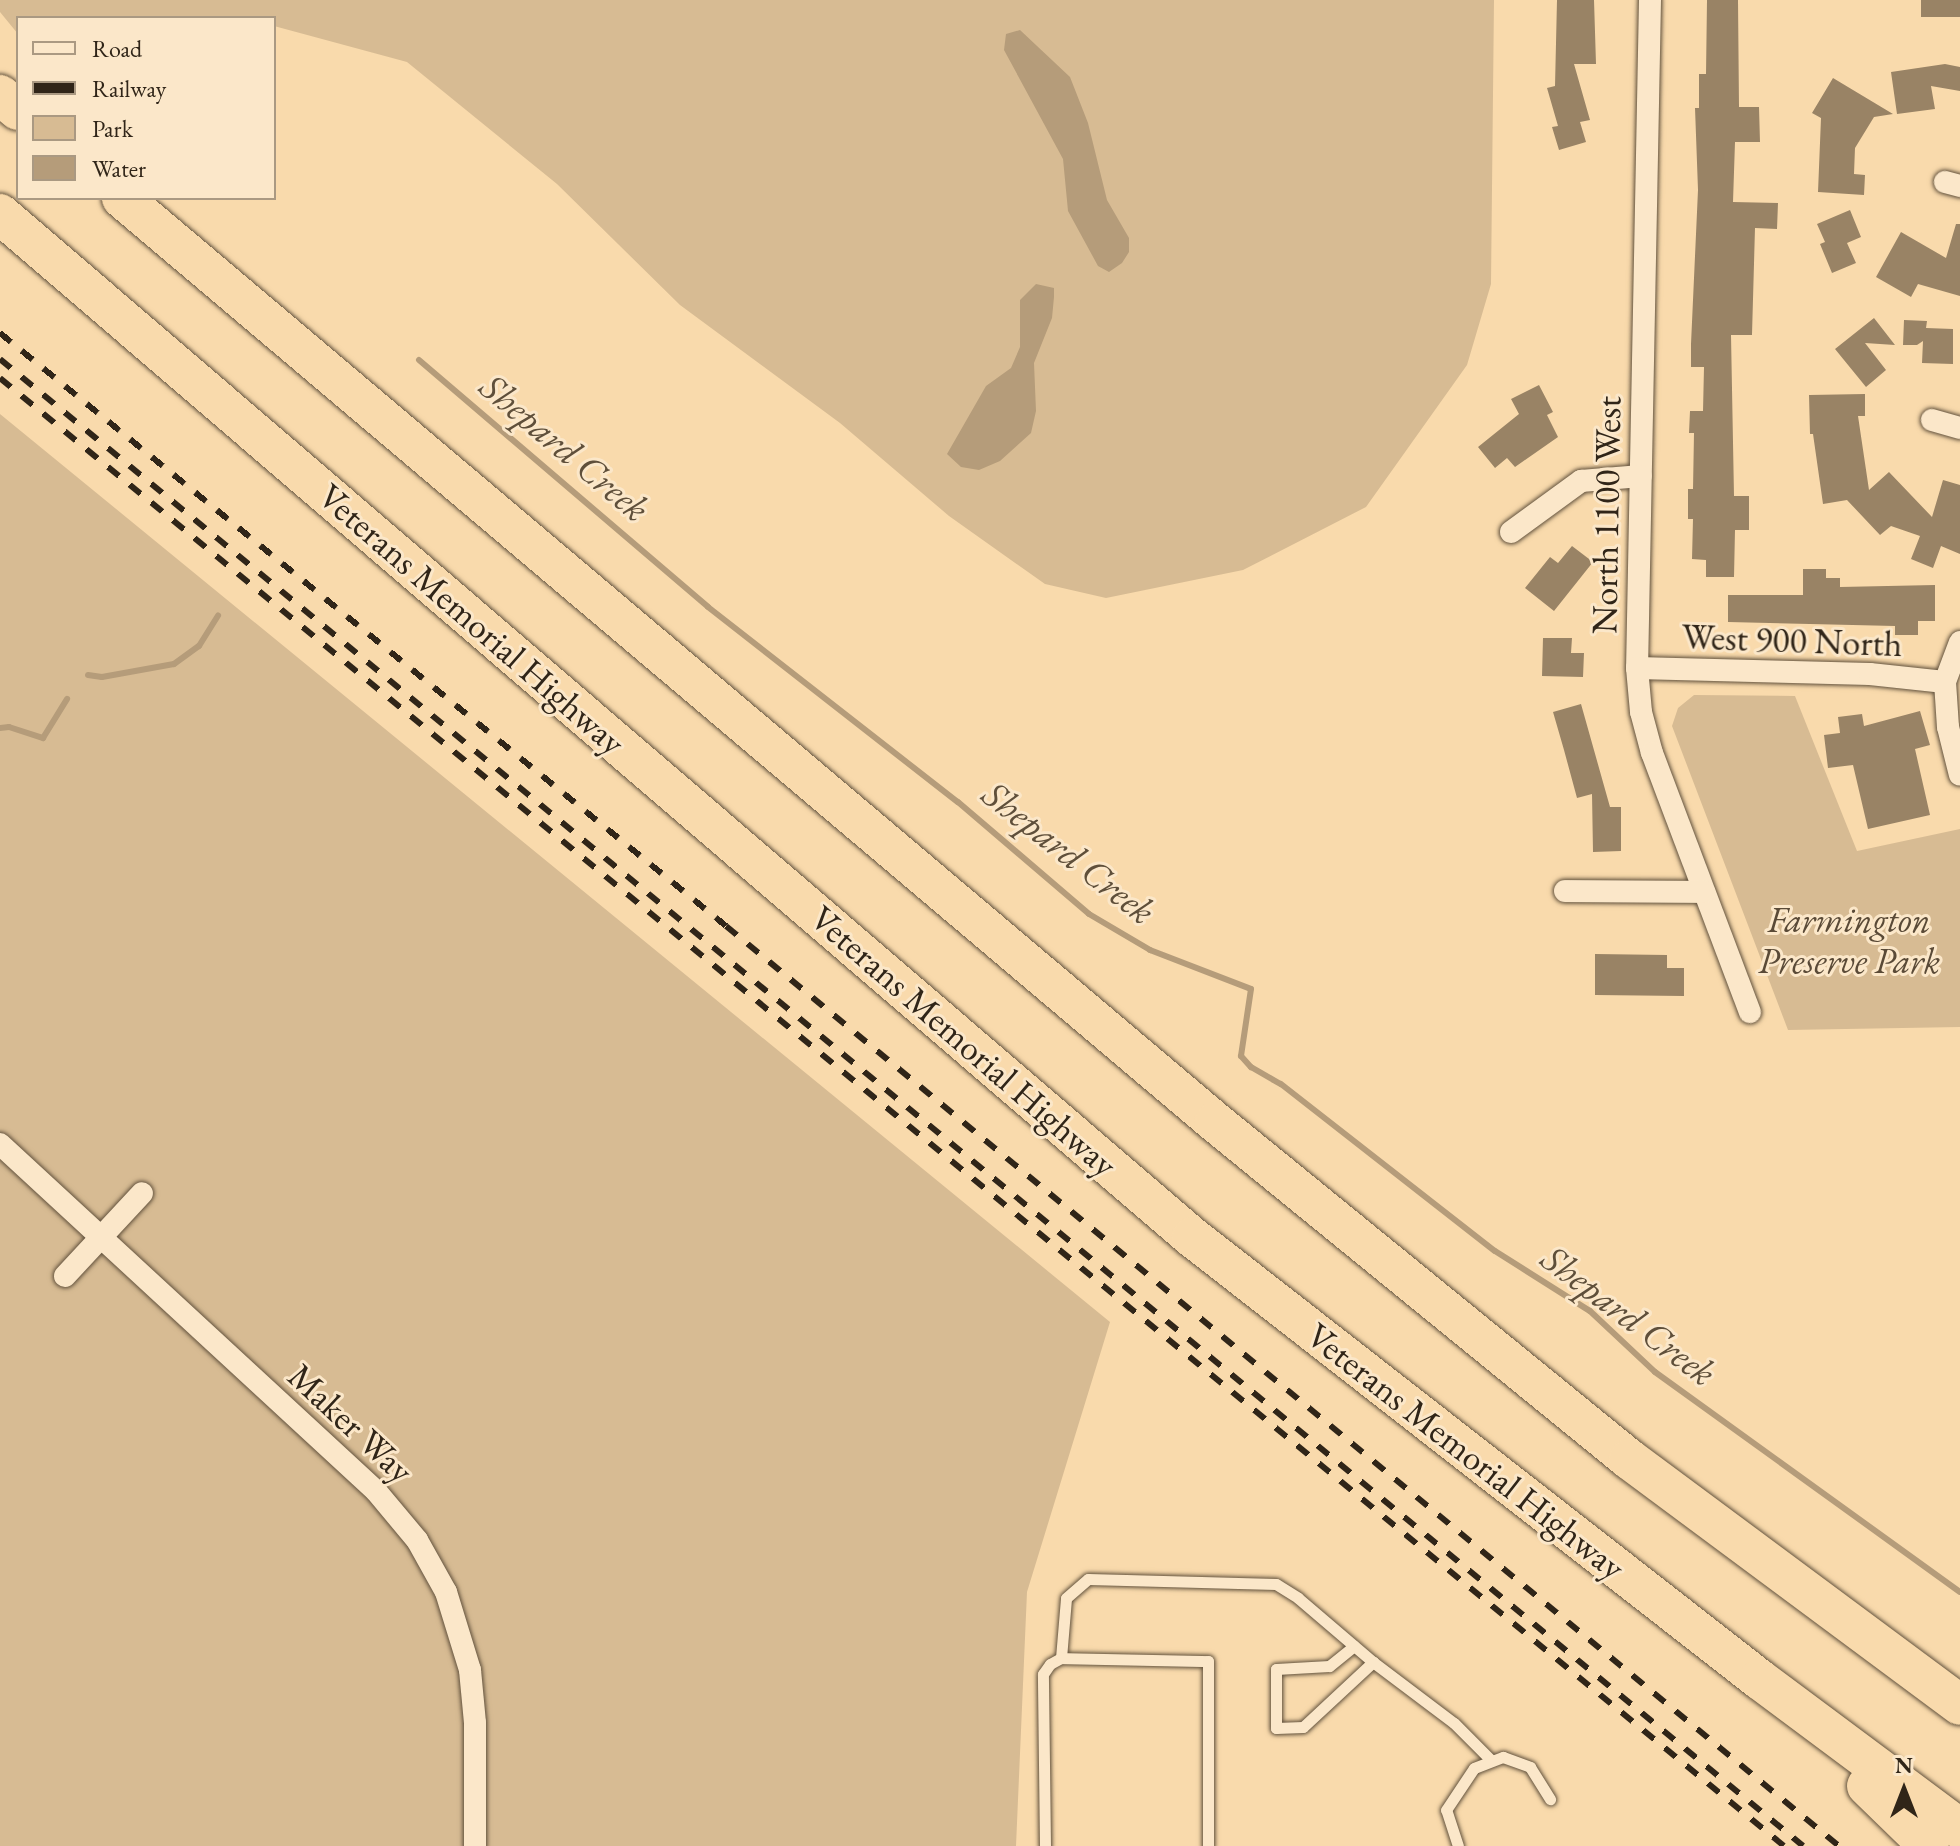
<!DOCTYPE html>
<style>
body{margin:0}
#map{position:relative;width:1960px;height:1846px;overflow:hidden;background:#f9daac;font-family:"EB Garamond",serif}
div>[style]{position:absolute}
[style*='--x']{left:calc(var(--x)*1px);top:calc(var(--y)*1px);width:calc(var(--w)*1px);rotate:calc(var(--a)*1deg)}
.green>*{inset:0;background:#d7bb93}
.water>*{inset:0;background:#b59c7a}
.stream>*{height:6px;margin:-3px;padding:0 3px;transform-origin:3px;border-radius:3px;background:#b59c7a}
.building>*{inset:0;background:#998365;transform-origin:0 0}
.roads{filter:drop-shadow(0 0 2px #62523d) drop-shadow(0 0 2px #62523d)}
.lane>*{height:11px;margin:-5.5px;padding:0 5.5px;transform-origin:5.5px;border-radius:5.5px;background:#fbe7c9}
.street>*{height:22px;margin:-11px;padding:0 11px;transform-origin:11px;border-radius:11px;background:#fbe7c9}
.highway>*{height:40px;margin:-20px;padding:0 20px;transform-origin:20px;border-radius:20px;background:#f9daac}
.rail>*{height:6px;margin-top:-3px;transform-origin:0;background:repeating-linear-gradient(90deg,#302518 0 14px,transparent 0 28px)}
span{translate:-50% -50%;white-space:nowrap;text-align:center;line-height:1.15;-webkit-text-stroke:6px #fbe7c9;paint-order:stroke}
.street-label{font-size:36px;color:#302518}
.park-label{font-size:36px;color:#5a4a37;font-style:italic}
.water-label{font-size:38px;color:#5f4f3a;font-style:italic}
.legend{position:absolute;left:16px;top:16px;width:260px;height:184px;box-sizing:border-box;background:#fbe7c9;border:2px solid #aa9982;margin:0;padding:10px 14px;list-style:none;font-size:24px;color:#302518}
.legend li{display:flex;align-items:center;gap:16px;height:40px}
.legend b{width:40px;border:2px solid #aa9982}
.north{position:absolute;left:1864px;top:1750px;width:80px;height:80px;-webkit-text-stroke:6px #fbe7c9;paint-order:stroke;rotate:0deg;font-size:22px;font-weight:700;line-height:32px;text-align:center;color:#302518}
.north::after{content:'';display:block;margin:auto;width:28px;height:36px;background:#302518;clip-path:polygon(50% 0,100% 100%,50% 72%,0 100%)}
</style>
<div id="map">
<div class="green">
<i style="clip-path:polygon(0 0,1494px 0,1491px 284px,1467px 365px,1366px 507px,1243px 570px,1106px 598px,1045px 584px,949px 516px,840px 423px,680px 305px,557px 184px,407px 62px,274px 26px,274px 18px,18px 18px,18px 34px,0 12px)"></i>
<i style="clip-path:polygon(0 414px,1110px 1322px,1027px 1592px,1016px 1846px,0 1846px)"></i>
<i style="clip-path:polygon(1694px 695px,1795px 696px,1857px 851px,1960px 829px,1960px 1027px,1788px 1030px,1672px 726px,1678px 708px)"></i>
</div>
<div class="water">
<i style="clip-path:polygon(1020px 30px,1070px 77px,1088px 123px,1107px 200px,1129px 238px,1129px 252px,1122px 263px,1109px 272px,1098px 266px,1068px 211px,1063px 159px,1004px 50px,1006px 34px)"></i>
<i style="clip-path:polygon(1036px 284px,1054px 288px,1054px 297px,1052px 318px,1034px 363px,1036px 411px,1031px 433px,1000px 461px,979px 470px,961px 467px,947px 454px,986px 386px,1011px 368px,1020px 347px,1020px 300px)"></i>
</div>
<div class="stream">
<i style="--x:419;--y:360;--w:380;--a:40.5"></i>
<i style="--x:708;--y:607;--w:317;--a:38"></i>
<i style="--x:958;--y:802;--w:172;--a:40.5"></i>
<i style="--x:1089;--y:914;--w:71;--a:30.5"></i>
<i style="--x:1150;--y:950;--w:108;--a:21.1"></i>
<i style="--x:1251;--y:989;--w:68;--a:98.5"></i>
<i style="--x:1241;--y:1056;--w:15;--a:48"></i>
<i style="--x:1251;--y:1067;--w:34;--a:30"></i>
<i style="--x:1281;--y:1084;--w:271;--a:38"></i>
<i style="--x:1495;--y:1251;--w:112;--a:32.3"></i>
<i style="--x:1590;--y:1311;--w:89;--a:43.2"></i>
<i style="--x:1655;--y:1372;--w:376;--a:35.8"></i>
<i style="--x:88;--y:675;--w:14;--a:8"></i>
<i style="--x:102;--y:677;--w:73;--a:-10.2"></i>
<i style="--x:174;--y:664;--w:31;--a:-36"></i>
<i style="--x:199;--y:646;--w:36;--a:-58"></i>
<i style="--x:0;--y:728;--w:9;--a:-6"></i>
<i style="--x:9;--y:727;--w:36;--a:18"></i>
<i style="--x:43;--y:738;--w:46;--a:-58.4"></i>
</div>
<div class="building">
<i style="clip-path:polygon(1557px 0,1594px 0,1596px 64px,1574px 64px,1590px 120px,1580px 122px,1586px 142px,1559px 150px,1552px 127px,1558px 126px,1547px 88px,1555px 86px)"></i>
<i style="clip-path:polygon(1707px 0,1738px 0,1739px 107px,1759px 107px,1760px 142px,1735px 142px,1733px 202px,1778px 203px,1777px 229px,1755px 228px,1752px 335px,1731px 335px,1734px 496px,1749px 496px,1749px 530px,1735px 530px,1734px 577px,1706px 577px,1706px 560px,1692px 559px,1693px 519px,1688px 519px,1688px 489px,1693px 489px,1694px 433px,1689px 433px,1690px 411px,1703px 411px,1704px 367px,1691px 367px,1691px 344px,1698px 190px,1695px 108px,1699px 108px,1699px 74px,1706px 74px)"></i>
<i style="left:1921px;top:0;width:39px;height:17px"></i>
<i style="clip-path:polygon(1945px 64px,1960px 67px,1960px 91px,1931px 86px,1935px 109px,1897px 114px,1891px 72px)"></i>
<i style="clip-path:polygon(1833px 78px,1893px 114px,1874px 117px,1855px 148px,1854px 174px,1865px 175px,1864px 195px,1818px 192px,1821px 118px,1812px 113px)"></i>
<i style="clip-path:polygon(1850px 210px,1861px 237px,1847px 243px,1856px 263px,1832px 273px,1820px 244px,1825px 242px,1817px 224px)"></i>
<i style="clip-path:polygon(1956px 224px,1960px 224px,1960px 296px,1918px 284px,1911px 297px,1876px 277px,1901px 232px,1946px 258px)"></i>
<i style="clip-path:polygon(1874px 318px,1895px 345px,1865px 343px,1886px 370px,1866px 387px,1835px 349px)"></i>
<i style="clip-path:polygon(1904px 320px,1927px 321px,1926px 328px,1953px 329px,1953px 364px,1922px 363px,1923px 341px,1917px 345px,1903px 345px)"></i>
<i style="clip-path:polygon(1539px 385px,1553px 412px,1547px 415px,1558px 437px,1515px 467px,1507px 458px,1495px 468px,1478px 447px,1519px 414px,1511px 399px)"></i>
<i style="clip-path:polygon(1865px 394px,1865px 416px,1858px 416px,1869px 490px,1889px 472px,1932px 517px,1943px 480px,1960px 485px,1960px 554px,1941px 546px,1933px 568px,1911px 559px,1920px 536px,1891px 526px,1880px 535px,1847px 500px,1823px 504px,1813px 434px,1810px 434px,1809px 395px)"></i>
<i style="clip-path:polygon(1572px 546px,1593px 562px,1554px 611px,1525px 588px,1550px 557px,1558px 563px)"></i>
<i style="clip-path:polygon(1803px 569px,1826px 569px,1826px 578px,1840px 578px,1840px 587px,1935px 585px,1935px 621px,1918px 621px,1918px 635px,1895px 635px,1895px 626px,1728px 622px,1728px 595px,1803px 595px)"></i>
<i style="clip-path:polygon(1543px 638px,1572px 638px,1571px 653px,1584px 653px,1583px 677px,1542px 676px)"></i>
<i style="clip-path:polygon(1581px 704px,1610px 807px,1621px 807px,1621px 851px,1593px 852px,1592px 794px,1577px 798px,1564px 750px,1553px 712px)"></i>
<i style="clip-path:polygon(1920px 711px,1930px 745px,1915px 749px,1930px 815px,1868px 829px,1853px 765px,1828px 768px,1824px 735px,1840px 733px,1838px 717px,1862px 714px,1864px 726px)"></i>
<i style="clip-path:polygon(1595px 954px,1667px 955px,1667px 968px,1684px 968px,1684px 996px,1595px 995px)"></i>
</div>
<div class="roads">
<div class="lane">
<i style="--x:1354;--y:1646;--w:32;--a:141"></i>
<i style="--x:1329;--y:1666;--w:53;--a:176.8"></i>
<i style="--x:1276;--y:1669;--w:59;--a:90"></i>
<i style="--x:1276;--y:1728;--w:27;--a:-2"></i>
<i style="--x:1303;--y:1727;--w:96;--a:-42.9"></i>
<i style="--x:1061;--y:1658;--w:60;--a:-85.2"></i>
<i style="--x:1066;--y:1598;--w:29;--a:-41"></i>
<i style="--x:1088;--y:1579;--w:188;--a:1.5"></i>
<i style="--x:1276;--y:1584;--w:26;--a:32"></i>
<i style="--x:1298;--y:1598;--w:99;--a:40.5"></i>
<i style="--x:1373;--y:1662;--w:101;--a:37"></i>
<i style="--x:1454;--y:1723;--w:52;--a:45"></i>
<i style="--x:1045;--y:1846;--w:172;--a:-90.7"></i>
<i style="--x:1043;--y:1674;--w:12;--a:-55"></i>
<i style="--x:1050;--y:1664;--w:13;--a:-29"></i>
<i style="--x:1061;--y:1658;--w:147;--a:1.2"></i>
<i style="--x:1208;--y:1661;--w:185;--a:90"></i>
<i style="--x:1458;--y:1846;--w:38;--a:-108"></i>
<i style="--x:1446;--y:1810;--w:50;--a:-56.3"></i>
<i style="--x:1474;--y:1768;--w:31;--a:-21"></i>
<i style="--x:1503;--y:1757;--w:29;--a:20"></i>
<i style="--x:1530;--y:1767;--w:38;--a:58"></i>
</div>
<div class="street">
<i style="--x:1650;--y:0;--w:668;--a:91.11"></i>
<i style="--x:1637;--y:668;--w:44;--a:84.8"></i>
<i style="--x:1641;--y:712;--w:42;--a:75"></i>
<i style="--x:1652;--y:753;--w:277;--a:69.3"></i>
<i style="--x:1945;--y:182;--w:16;--a:15"></i>
<i style="--x:1932;--y:420;--w:29;--a:16"></i>
<i style="--x:1511;--y:532;--w:87;--a:-36.1"></i>
<i style="--x:1581;--y:481;--w:60;--a:-4.8"></i>
<i style="--x:1960;--y:642;--w:43;--a:110.6"></i>
<i style="--x:1945;--y:682;--w:45;--a:86.2"></i>
<i style="--x:1948;--y:727;--w:49;--a:76"></i>
<i style="--x:1637;--y:668;--w:233;--a:1.5"></i>
<i style="--x:1870;--y:674;--w:75;--a:6.1"></i>
<i style="--x:1565;--y:891;--w:139;--a:0.4"></i>
<i style="--x:0;--y:1144;--w:512;--a:42.7"></i>
<i style="--x:376;--y:1491;--w:64;--a:50.1"></i>
<i style="--x:417;--y:1540;--w:60;--a:60.9"></i>
<i style="--x:446;--y:1592;--w:82;--a:72.9"></i>
<i style="--x:470;--y:1670;--w:53;--a:84.6"></i>
<i style="--x:475;--y:1723;--w:123;--a:90"></i>
<i style="--x:65;--y:1276;--w:113;--a:-47.1"></i>
</div>
<div class="highway">
<i style="--x:0;--y:95;--w:23;--a:40"></i>
<i style="--x:122;--y:198;--w:1431;--a:40.21"></i>
<i style="--x:1215;--y:1122;--w:534;--a:39.15"></i>
<i style="--x:1629;--y:1459;--w:412;--a:36.6"></i>
<i style="--x:0;--y:214;--w:1571;--a:40.64"></i>
<i style="--x:1192;--y:1237;--w:719;--a:37.94"></i>
<i style="--x:1759;--y:1679;--w:251;--a:36.7"></i>
<i style="--x:1867;--y:1786;--w:86;--a:44.1"></i>
</div>
</div>
<div class="rail">
<i style="--x:0;--y:333;--w:937;--a:39.24"></i>
<i style="--x:726;--y:926;--w:1444;--a:39.58"></i>
<i style="--x:0;--y:359;--w:2337;--a:39.51"></i>
<i style="--x:0;--y:378;--w:2310;--a:39.45"></i>
</div>
<div class="street-label">
<span style="left:1606px;top:515px;rotate:-89deg">North 1100 West</span>
<span style="left:472px;top:619px;rotate:41deg">Veterans Memorial Highway</span>
<span style="left:1792px;top:640px;rotate:2deg">West 900 North</span>
<span style="left:964px;top:1041px;rotate:41deg">Veterans Memorial Highway</span>
<span style="left:351px;top:1423px;rotate:43deg">Maker Way</span>
<span style="left:1466px;top:1451px;rotate:38deg">Veterans Memorial Highway</span>
</div>
<div class="park-label">
<span style="left:1849px;top:940px">Farmington<br>Preserve Park</span>
</div>
<div class="water-label">
<span style="left:565px;top:447px;rotate:40deg">Shepard Creek</span>
<span style="left:1069px;top:852px;rotate:38deg">Shepard Creek</span>
<span style="left:1629px;top:1315px;rotate:37deg">Shepard Creek</span>
</div>
<ul class="legend">
<li><b style="height:10px;background:#fbe7c9"></b>Road</li>
<li><b style="height:10px;background:#302518"></b>Railway</li>
<li><b style="height:22px;background:#d7bb93"></b>Park</li>
<li><b style="height:22px;background:#b59c7a"></b>Water</li>
</ul>
<div class="north">N</div>
</div>
